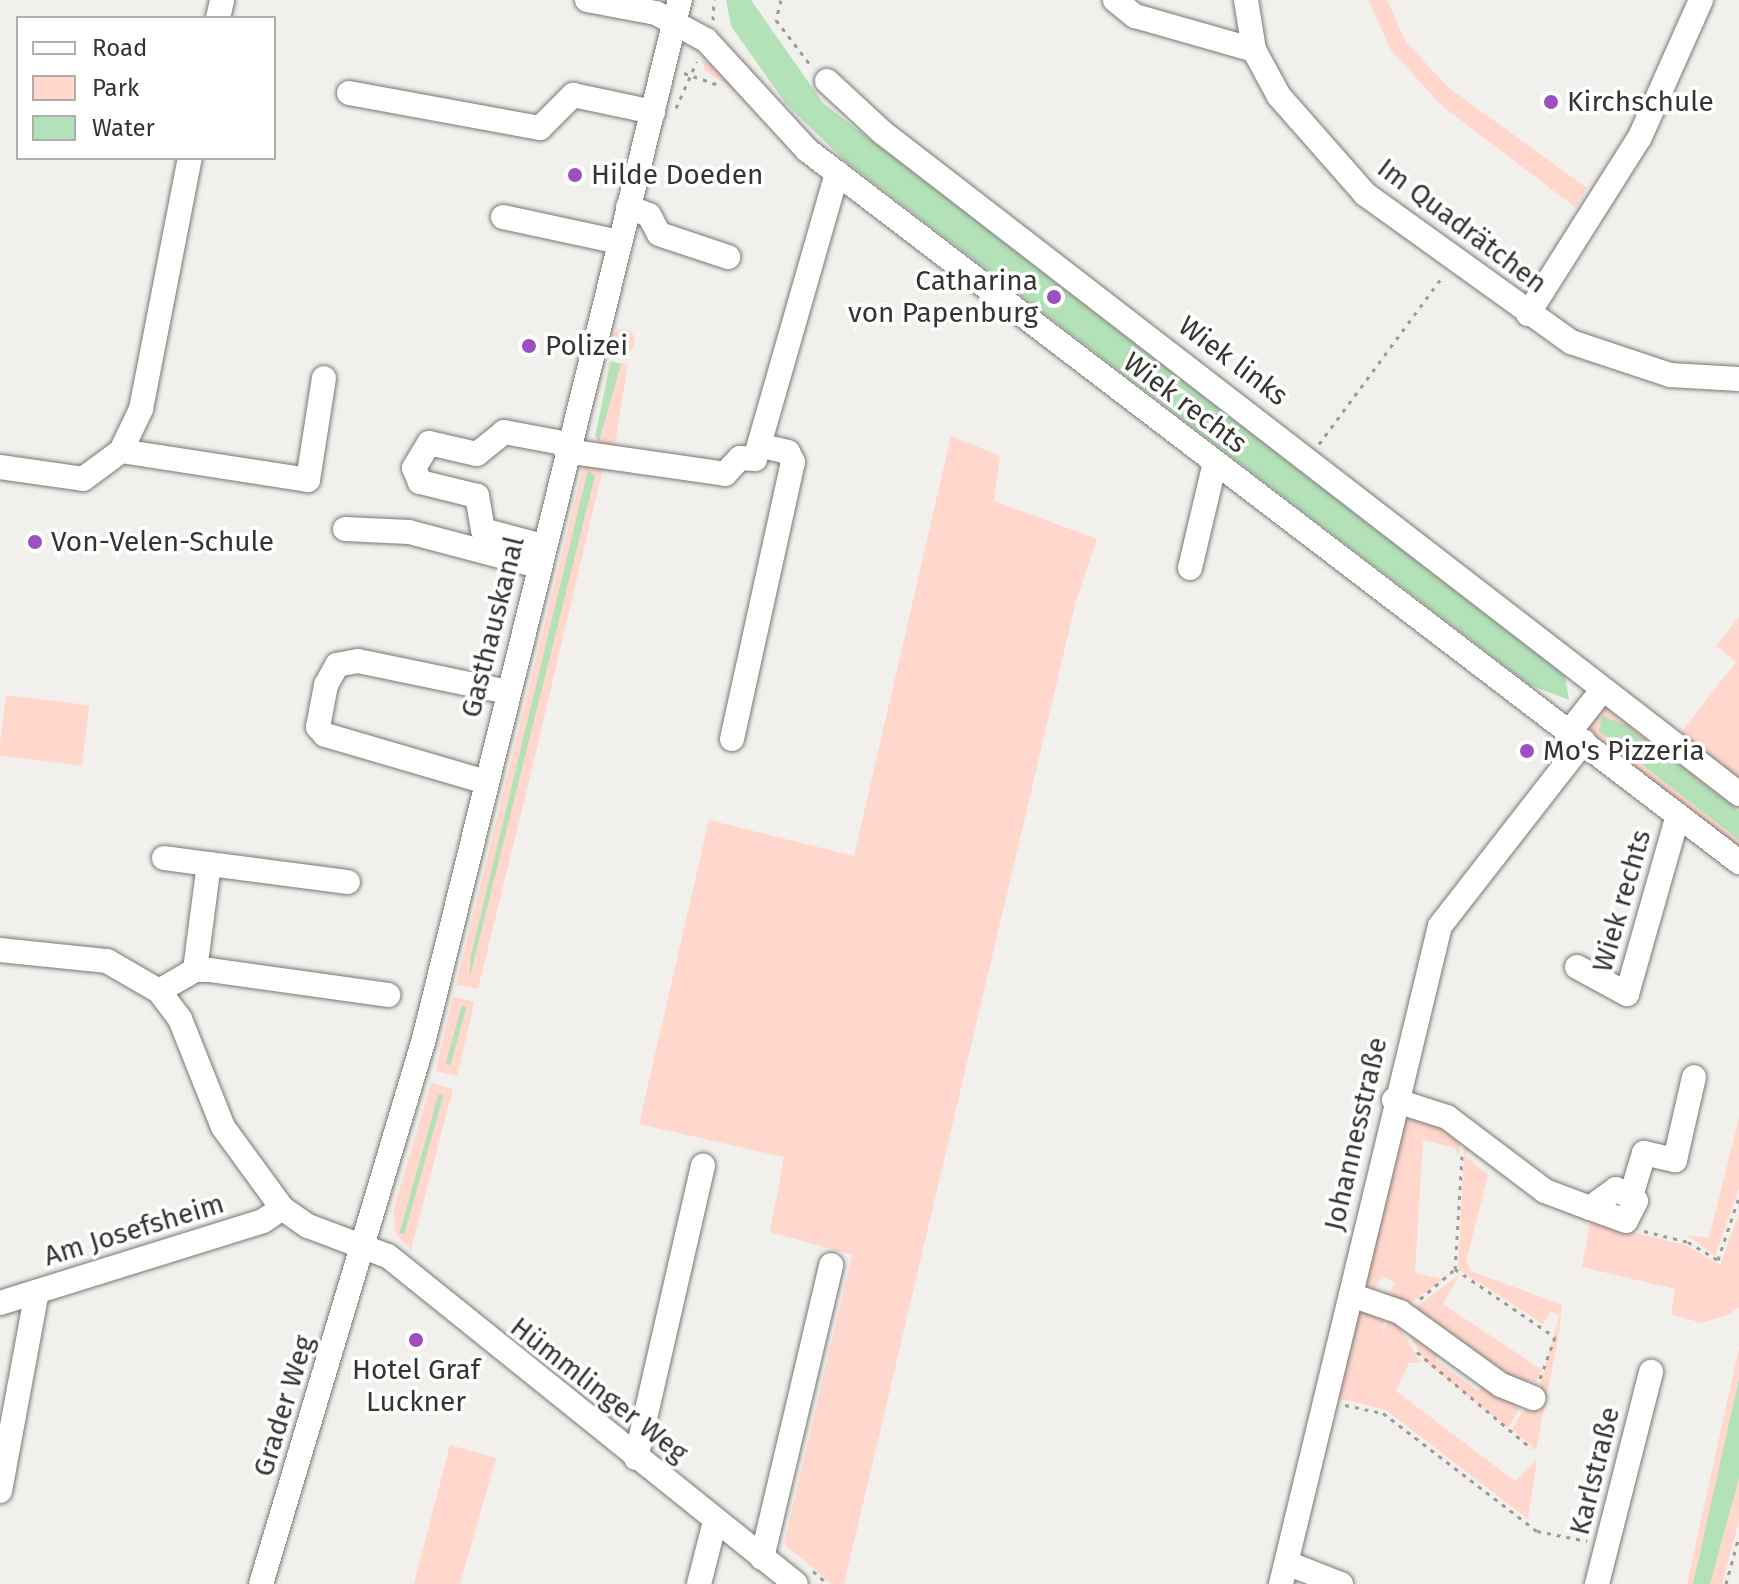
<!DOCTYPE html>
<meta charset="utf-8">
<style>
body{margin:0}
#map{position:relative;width:1739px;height:1584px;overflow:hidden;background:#f1f0ec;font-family:"Fira Sans",sans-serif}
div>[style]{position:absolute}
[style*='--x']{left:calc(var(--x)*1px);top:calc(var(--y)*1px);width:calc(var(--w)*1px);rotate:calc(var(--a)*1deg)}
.green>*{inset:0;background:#ffd7cc;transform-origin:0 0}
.round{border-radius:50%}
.water>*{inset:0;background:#b3e1b8}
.stream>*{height:5px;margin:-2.5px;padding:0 2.5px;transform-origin:2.5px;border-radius:2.5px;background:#b3e1b8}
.path>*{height:3px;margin-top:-1.5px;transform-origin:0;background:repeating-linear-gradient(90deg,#9c9b98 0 4px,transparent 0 10px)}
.roads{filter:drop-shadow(0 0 2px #797874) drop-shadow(0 0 2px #797874)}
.minor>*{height:24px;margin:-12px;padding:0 12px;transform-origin:12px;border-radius:12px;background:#fff}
.dots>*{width:22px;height:22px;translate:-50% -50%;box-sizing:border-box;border:4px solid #fff;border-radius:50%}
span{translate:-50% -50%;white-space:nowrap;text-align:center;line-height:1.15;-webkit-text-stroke:7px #fff;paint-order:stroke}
.poi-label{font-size:28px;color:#353433}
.left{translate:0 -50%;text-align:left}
.right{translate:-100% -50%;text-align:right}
.street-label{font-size:28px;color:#353433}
.legend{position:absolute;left:16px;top:16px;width:260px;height:144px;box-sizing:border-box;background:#fff;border:2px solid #aeaead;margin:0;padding:10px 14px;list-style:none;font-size:24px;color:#353433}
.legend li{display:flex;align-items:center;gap:16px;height:40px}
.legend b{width:40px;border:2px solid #aeaead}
</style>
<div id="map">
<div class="green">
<i style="clip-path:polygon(1368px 0,1387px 0,1406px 42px,1449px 88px,1587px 188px,1576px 208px,1441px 105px,1391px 50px)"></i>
<i style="clip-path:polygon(702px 60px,722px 71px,742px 94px,705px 71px)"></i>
<i class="round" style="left:611px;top:329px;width:24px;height:24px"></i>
<i style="left:609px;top:361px;width:19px;height:88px;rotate:9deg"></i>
<i style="clip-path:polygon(951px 436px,1000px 456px,994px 501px,1097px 539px,1076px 601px,844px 1584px,832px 1584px,784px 1544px,852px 1255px,770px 1232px,784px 1157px,639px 1124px,709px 820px,854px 856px)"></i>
<i style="clip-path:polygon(584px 464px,603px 468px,530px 777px,478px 989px,456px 985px)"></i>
<i style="clip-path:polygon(1739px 617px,1739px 779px,1681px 732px,1736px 662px,1716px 646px)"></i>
<i style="left:6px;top:695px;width:84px;height:61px;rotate:7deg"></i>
<i style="clip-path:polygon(1608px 705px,1739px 803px,1739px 849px,1591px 734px,1588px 724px)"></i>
<i style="left:453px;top:997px;width:22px;height:76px;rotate:13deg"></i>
<i style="clip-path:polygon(431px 1083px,453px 1089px,411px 1250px,396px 1234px,393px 1212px)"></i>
<i style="clip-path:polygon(1405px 1114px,1460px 1133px,1459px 1157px,1455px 1148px,1423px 1140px,1415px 1273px,1442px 1279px,1454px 1271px,1411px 1303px,1389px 1295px,1395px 1282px,1382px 1276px,1374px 1291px,1364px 1281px)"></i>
<i style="clip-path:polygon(1739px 1118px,1739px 1188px,1715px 1256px,1687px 1235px,1709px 1238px)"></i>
<i style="clip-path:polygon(1465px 1137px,1474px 1143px,1465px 1156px,1488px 1175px,1466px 1262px,1471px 1271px,1562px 1305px,1559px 1334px,1536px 1450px,1512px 1429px,1523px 1411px,1543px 1402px,1540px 1384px,1559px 1316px,1552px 1311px,1543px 1324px,1458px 1269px)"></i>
<i style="clip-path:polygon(1739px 1213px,1739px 1307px,1730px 1314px,1701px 1323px,1671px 1314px,1675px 1289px,1582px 1267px,1590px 1222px,1686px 1245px,1720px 1265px)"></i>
<i style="clip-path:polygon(1459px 1275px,1443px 1304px,1542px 1370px,1536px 1382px,1513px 1380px,1412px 1310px)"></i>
<i style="clip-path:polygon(1360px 1310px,1386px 1314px,1381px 1338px,1389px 1319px,1396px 1321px,1421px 1363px,1409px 1363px,1396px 1391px,1515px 1481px,1537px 1459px,1528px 1519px,1386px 1410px,1337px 1398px)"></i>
<i style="clip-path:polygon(1401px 1320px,1443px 1349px,1436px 1360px,1478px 1391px,1488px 1381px,1508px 1396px,1519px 1409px,1508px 1428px,1425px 1362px)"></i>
<i style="clip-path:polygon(1739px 1348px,1739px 1521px,1722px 1584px,1687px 1584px)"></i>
<i style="clip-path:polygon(450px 1445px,496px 1458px,460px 1584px,414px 1584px)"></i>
</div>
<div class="water">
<i style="clip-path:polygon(726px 0,751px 0,823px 103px,1565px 676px,1569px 700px,1530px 685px,845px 161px,786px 104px,731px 26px)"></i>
<i style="clip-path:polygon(611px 361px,621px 364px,599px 441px,595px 436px)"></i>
<i style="clip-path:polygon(588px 470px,595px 476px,469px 980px,471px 955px)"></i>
<i style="clip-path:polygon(1602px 716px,1626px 725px,1739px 811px,1739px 840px,1599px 731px)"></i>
<i style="clip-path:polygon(1739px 1379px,1739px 1478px,1710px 1584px,1693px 1584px)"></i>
</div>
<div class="stream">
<i style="--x:618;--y:352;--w:21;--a:-73"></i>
<i style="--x:448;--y:1062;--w:56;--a:-74.5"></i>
<i style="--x:402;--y:1231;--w:140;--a:-74.3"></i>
</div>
<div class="path">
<i style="--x:781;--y:0;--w:21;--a:104"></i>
<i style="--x:776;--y:20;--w:59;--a:52.5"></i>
<i style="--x:713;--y:20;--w:20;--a:-87"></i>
<i style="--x:684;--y:73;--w:36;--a:19"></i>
<i style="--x:676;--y:108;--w:51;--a:-65.9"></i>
<i style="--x:1319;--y:444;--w:209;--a:-53.6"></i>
<i style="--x:1462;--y:1156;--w:113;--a:93.5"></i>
<i style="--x:1455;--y:1269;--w:121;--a:34.2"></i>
<i style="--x:1555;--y:1337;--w:45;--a:109.7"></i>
<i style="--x:1644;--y:1231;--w:45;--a:14"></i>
<i style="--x:1688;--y:1242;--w:35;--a:31"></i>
<i style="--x:1718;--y:1260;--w:66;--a:-71.6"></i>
<i style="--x:1420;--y:1299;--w:46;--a:-40.6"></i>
<i style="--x:1417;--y:1352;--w:150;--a:40.1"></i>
<i style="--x:1345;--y:1405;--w:39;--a:12"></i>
<i style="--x:1383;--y:1413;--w:194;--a:37.5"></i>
<i style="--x:1537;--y:1531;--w:51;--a:11.3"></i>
<i style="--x:813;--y:1571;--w:20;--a:41"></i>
<i style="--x:1726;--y:1584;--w:50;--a:-74.8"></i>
</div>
<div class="roads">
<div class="minor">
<i style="--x:587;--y:0;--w:70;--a:10.7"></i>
<i style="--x:656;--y:13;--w:57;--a:28.4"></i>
<i style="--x:706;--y:40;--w:149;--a:47.4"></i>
<i style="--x:807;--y:150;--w:1173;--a:37.38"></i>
<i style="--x:1115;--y:0;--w:26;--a:39"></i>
<i style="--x:1135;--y:16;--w:124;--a:15.9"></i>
<i style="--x:1246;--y:0;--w:51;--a:80.9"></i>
<i style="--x:1254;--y:50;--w:52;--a:61.5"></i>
<i style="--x:1279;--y:96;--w:130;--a:48.7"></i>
<i style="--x:1365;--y:194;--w:254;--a:35.7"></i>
<i style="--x:1571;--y:342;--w:104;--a:18.4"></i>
<i style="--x:1670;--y:375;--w:69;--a:3.3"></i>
<i style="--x:218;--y:18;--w:18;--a:-77"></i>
<i style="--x:827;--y:81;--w:75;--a:42.8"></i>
<i style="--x:882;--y:132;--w:1083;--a:37.68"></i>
<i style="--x:349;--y:93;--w:194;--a:10.4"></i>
<i style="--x:540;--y:128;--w:47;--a:-45"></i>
<i style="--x:573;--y:95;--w:82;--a:12"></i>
<i style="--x:628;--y:207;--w:22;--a:21"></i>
<i style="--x:649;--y:215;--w:21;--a:62"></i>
<i style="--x:659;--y:234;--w:73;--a:18.4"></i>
<i style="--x:503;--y:217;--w:120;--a:12.1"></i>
<i style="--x:1528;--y:314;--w:209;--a:-57.7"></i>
<i style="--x:1640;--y:137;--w:150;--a:-66"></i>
<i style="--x:121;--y:451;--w:189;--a:8.8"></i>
<i style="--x:308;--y:480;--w:103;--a:-81.1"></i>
<i style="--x:566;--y:451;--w:161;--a:8.2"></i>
<i style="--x:725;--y:474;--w:22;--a:-47"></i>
<i style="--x:740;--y:458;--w:15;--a:4"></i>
<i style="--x:755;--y:459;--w:298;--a:-74"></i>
<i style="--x:0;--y:467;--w:84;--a:8.2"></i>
<i style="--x:83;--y:479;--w:47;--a:-36.4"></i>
<i style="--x:121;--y:451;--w:47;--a:-64.5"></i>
<i style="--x:141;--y:409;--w:256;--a:-79"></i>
<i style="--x:345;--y:529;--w:64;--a:2.7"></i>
<i style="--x:409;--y:532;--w:133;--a:14.8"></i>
<i style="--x:543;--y:546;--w:62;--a:-165.1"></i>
<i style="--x:483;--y:530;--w:35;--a:-100"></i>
<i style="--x:477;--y:496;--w:59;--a:-166.2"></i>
<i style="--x:420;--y:482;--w:15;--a:-113"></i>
<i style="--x:414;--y:468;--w:29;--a:-59"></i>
<i style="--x:429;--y:443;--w:49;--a:12.9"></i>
<i style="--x:477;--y:454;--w:35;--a:-39"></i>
<i style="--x:504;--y:432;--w:65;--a:10.6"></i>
<i style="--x:1190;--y:568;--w:109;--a:-76.7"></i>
<i style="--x:1570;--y:731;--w:53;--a:-51.8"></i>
<i style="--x:732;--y:739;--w:284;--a:-77.6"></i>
<i style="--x:793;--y:462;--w:11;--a:-117"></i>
<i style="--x:788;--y:452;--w:26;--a:-167"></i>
<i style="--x:486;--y:782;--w:168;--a:-163.7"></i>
<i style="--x:325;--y:735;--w:11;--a:-131"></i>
<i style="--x:318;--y:727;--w:43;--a:-79.2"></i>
<i style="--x:326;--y:685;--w:23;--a:-61"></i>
<i style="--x:337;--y:665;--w:21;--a:-11"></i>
<i style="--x:358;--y:661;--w:153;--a:11.7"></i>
<i style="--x:164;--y:858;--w:45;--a:7.6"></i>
<i style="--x:0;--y:950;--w:108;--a:5.9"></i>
<i style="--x:107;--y:961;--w:60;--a:30"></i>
<i style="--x:159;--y:991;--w:35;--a:53"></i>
<i style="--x:180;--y:1019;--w:116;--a:68.3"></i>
<i style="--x:223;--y:1127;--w:100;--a:53.9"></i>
<i style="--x:282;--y:1208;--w:32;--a:35"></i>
<i style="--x:308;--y:1226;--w:85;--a:20.6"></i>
<i style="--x:388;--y:1256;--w:523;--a:38.8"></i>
<i style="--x:1577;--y:967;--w:57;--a:28.4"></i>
<i style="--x:1627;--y:994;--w:186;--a:-74.1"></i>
<i style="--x:195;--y:970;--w:107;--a:-82.5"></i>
<i style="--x:209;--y:864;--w:140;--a:7.4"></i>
<i style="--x:159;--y:991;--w:42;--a:-30.3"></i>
<i style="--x:195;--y:970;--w:15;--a:0"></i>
<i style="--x:210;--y:970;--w:180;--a:8"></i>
<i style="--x:1394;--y:1100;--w:56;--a:17.8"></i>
<i style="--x:1447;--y:1117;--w:123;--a:37.1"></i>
<i style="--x:1545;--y:1191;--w:48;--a:20.7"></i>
<i style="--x:1590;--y:1208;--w:32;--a:-36"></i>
<i style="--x:1616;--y:1189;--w:23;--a:31"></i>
<i style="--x:1636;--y:1201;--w:22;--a:117"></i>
<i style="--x:1626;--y:1221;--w:38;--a:-160"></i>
<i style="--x:1632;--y:1193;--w:42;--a:-73.3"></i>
<i style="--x:1644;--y:1153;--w:32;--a:13"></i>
<i style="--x:1675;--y:1160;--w:85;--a:-77.1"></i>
<i style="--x:1351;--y:1295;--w:52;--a:19.1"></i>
<i style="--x:1400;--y:1312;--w:125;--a:35.9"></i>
<i style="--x:1501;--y:1385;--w:35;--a:22"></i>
<i style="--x:0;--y:1303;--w:275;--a:-17.3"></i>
<i style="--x:263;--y:1221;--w:23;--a:-34"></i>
<i style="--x:636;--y:1458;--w:300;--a:-77.1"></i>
<i style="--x:0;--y:1491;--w:202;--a:-79.5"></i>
<i style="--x:762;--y:1558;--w:301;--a:-76.7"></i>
<i style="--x:1287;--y:1563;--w:58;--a:21.3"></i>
<i style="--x:261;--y:1584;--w:569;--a:-73.35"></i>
<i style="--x:424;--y:1039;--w:1070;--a:-76.16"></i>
<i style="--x:699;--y:1584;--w:65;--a:-75.7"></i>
<i style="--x:1281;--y:1584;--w:677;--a:-76.42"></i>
<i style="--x:1440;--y:926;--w:234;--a:-52.1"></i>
<i style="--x:1597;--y:1584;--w:219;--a:-75.7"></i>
</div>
</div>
<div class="dots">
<i style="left:1551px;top:102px;background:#9b4fc0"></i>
<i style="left:575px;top:175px;background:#9b4fc0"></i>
<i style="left:1054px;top:297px;background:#9b4fc0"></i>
<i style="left:529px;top:346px;background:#9b4fc0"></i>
<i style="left:35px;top:542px;background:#9b4fc0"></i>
<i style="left:1527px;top:751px;background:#9b4fc0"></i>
<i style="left:416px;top:1340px;background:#9b4fc0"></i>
</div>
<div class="poi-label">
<span class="left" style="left:1567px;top:102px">Kirchschule</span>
<span class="left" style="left:591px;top:175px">Hilde Doeden</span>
<span class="right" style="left:1038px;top:297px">Catharina<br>von Papenburg</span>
<span class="left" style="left:545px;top:346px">Polizei</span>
<span class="left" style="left:51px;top:542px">Von-Velen-Schule</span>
<span class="left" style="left:1543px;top:751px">Mo's Pizzeria</span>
<span style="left:416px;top:1386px">Hotel Graf<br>Luckner</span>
</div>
<div class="street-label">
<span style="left:1462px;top:226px;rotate:37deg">Im Quadrätchen</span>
<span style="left:1233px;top:361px;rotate:37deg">Wiek links</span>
<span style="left:1185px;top:403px;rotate:37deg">Wiek rechts</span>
<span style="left:493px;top:627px;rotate:-76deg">Gasthauskanal</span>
<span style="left:1622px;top:901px;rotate:-74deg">Wiek rechts</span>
<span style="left:1356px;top:1134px;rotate:-77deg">Johannesstraße</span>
<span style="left:134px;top:1230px;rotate:-17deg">Am Josefsheim</span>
<span style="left:599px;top:1390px;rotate:38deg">Hümmlinger Weg</span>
<span style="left:284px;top:1406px;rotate:-73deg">Grader Weg</span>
<span style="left:1595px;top:1471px;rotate:-76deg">Karlstraße</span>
</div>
<ul class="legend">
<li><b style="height:10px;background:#fff"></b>Road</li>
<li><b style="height:22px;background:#ffd7cc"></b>Park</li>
<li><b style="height:22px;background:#b3e1b8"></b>Water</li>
</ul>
</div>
